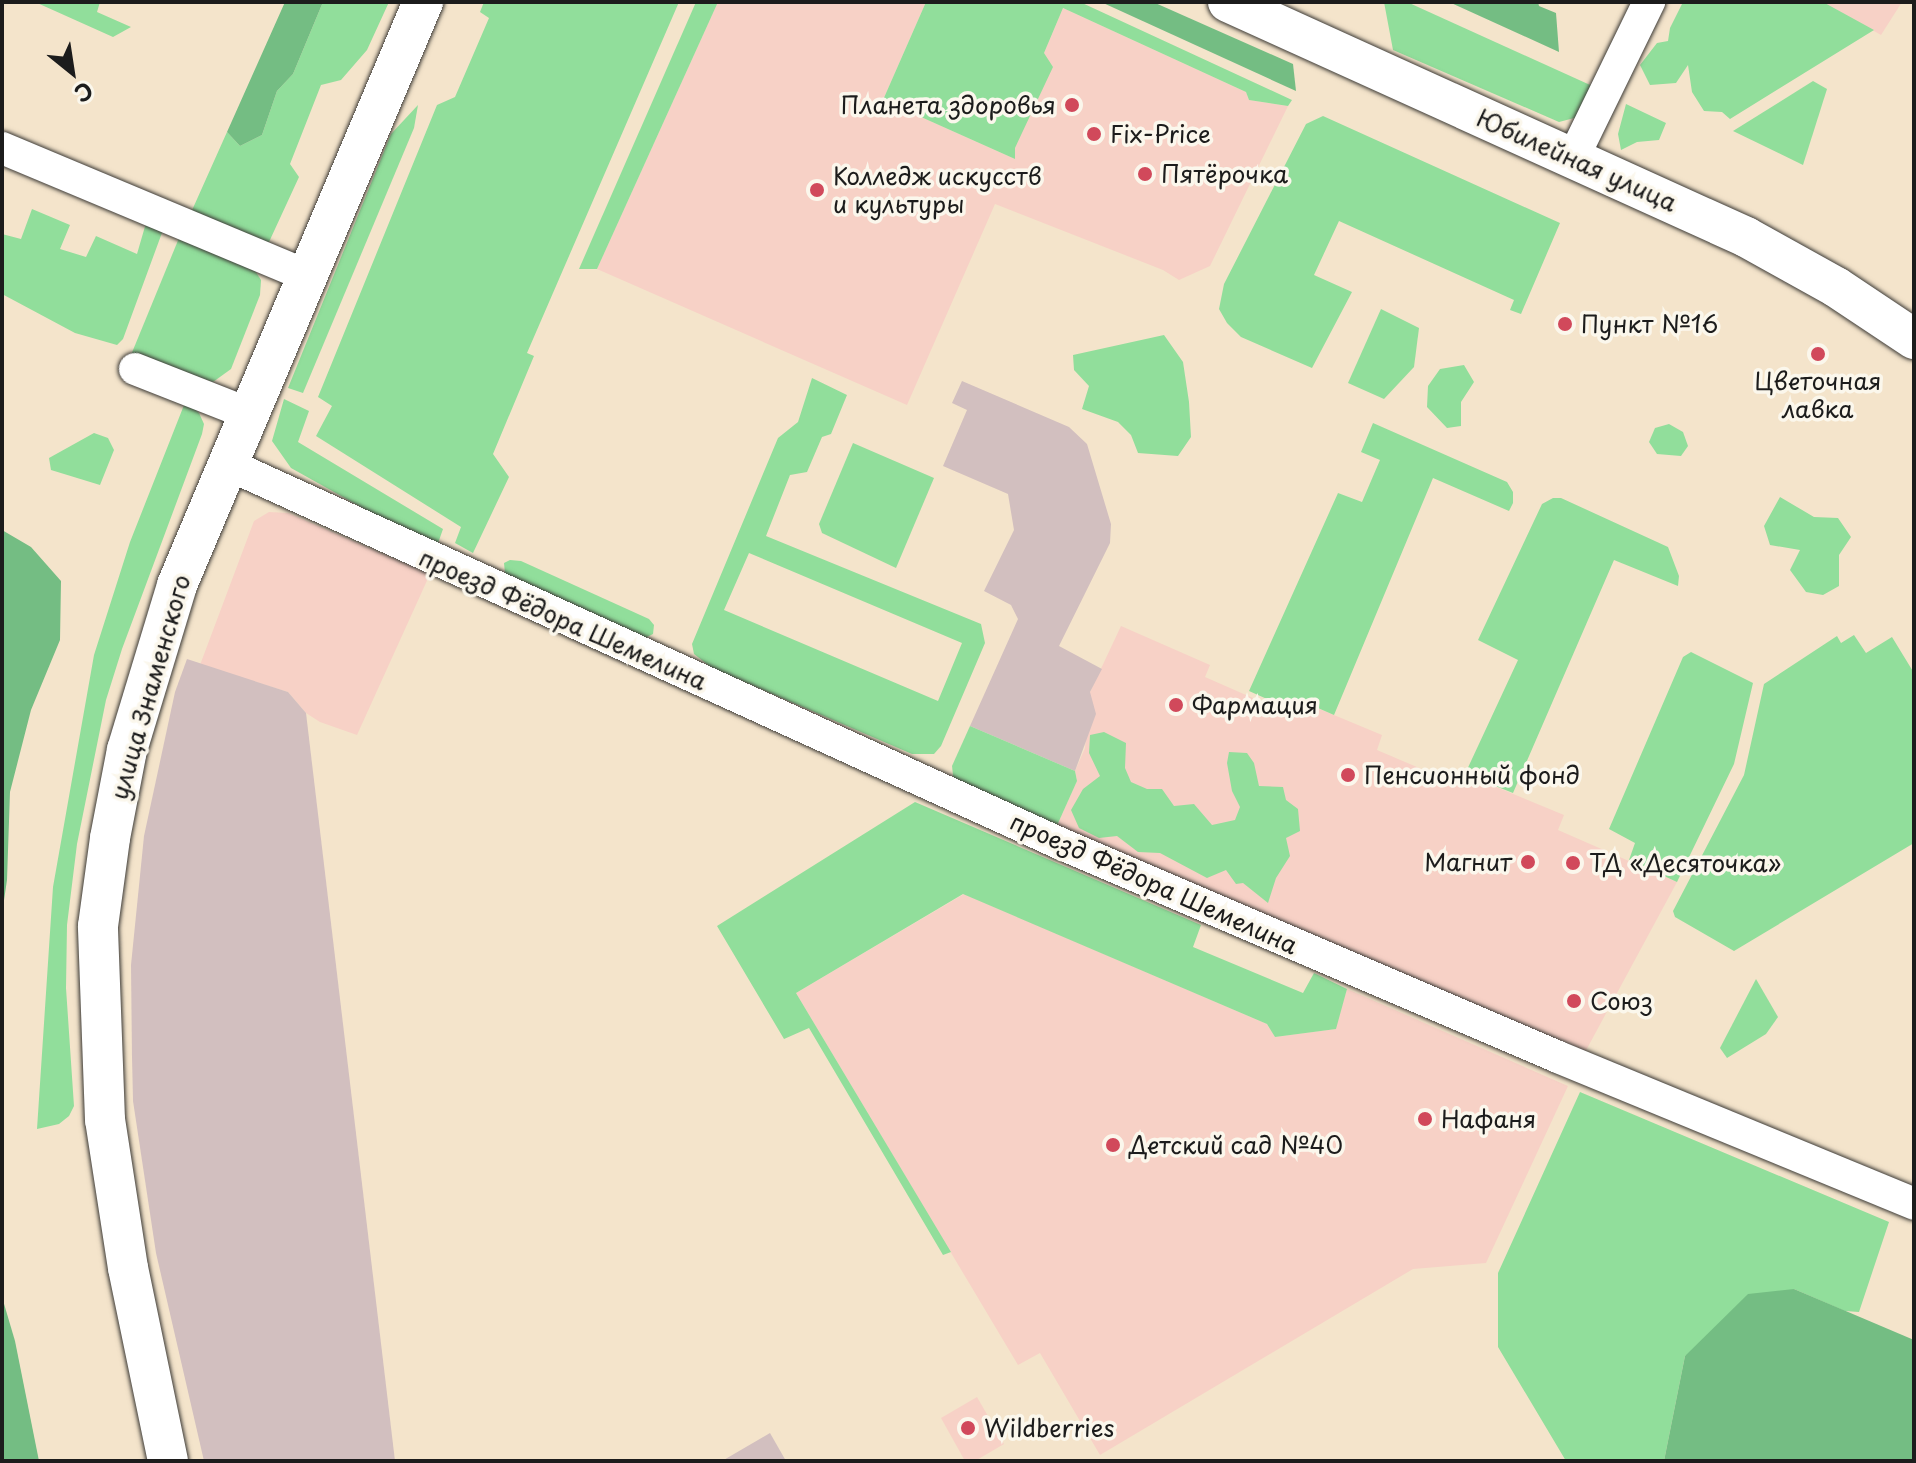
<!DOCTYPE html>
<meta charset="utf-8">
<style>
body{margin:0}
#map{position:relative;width:1916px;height:1463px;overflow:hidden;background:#f4e4cb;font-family:"Playpen Sans",sans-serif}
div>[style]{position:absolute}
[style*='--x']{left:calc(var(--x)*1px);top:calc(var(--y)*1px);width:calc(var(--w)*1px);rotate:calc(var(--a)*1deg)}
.built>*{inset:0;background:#f7d1c6}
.industrial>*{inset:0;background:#d2bfbf}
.green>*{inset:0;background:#91de9b}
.forest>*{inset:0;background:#74bd83}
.roads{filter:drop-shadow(0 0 2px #3c3a36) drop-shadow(0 0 2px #3c3a36)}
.minor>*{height:32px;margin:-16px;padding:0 16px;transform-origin:16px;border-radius:16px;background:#fff}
.major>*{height:40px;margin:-20px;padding:0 20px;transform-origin:20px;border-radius:20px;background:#fff}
.dots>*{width:22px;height:22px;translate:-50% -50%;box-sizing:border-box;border:4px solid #fbf7ec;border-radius:50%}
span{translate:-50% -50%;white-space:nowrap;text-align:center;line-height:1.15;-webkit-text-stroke:7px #fbf7ec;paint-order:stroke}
.poi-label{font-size:24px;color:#1c1c1c}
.right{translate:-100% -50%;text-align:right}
.left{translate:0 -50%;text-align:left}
.street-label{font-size:24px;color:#1c1c1c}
.frame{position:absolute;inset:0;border:4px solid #1c1c1c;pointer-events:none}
.north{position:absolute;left:32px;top:32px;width:80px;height:80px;-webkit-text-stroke:6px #fbf7ec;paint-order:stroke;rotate:150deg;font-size:22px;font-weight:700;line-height:32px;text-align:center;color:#1c1c1c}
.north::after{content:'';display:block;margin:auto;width:28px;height:36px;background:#1c1c1c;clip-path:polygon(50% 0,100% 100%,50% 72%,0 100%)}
</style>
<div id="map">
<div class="built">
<i style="clip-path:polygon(718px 2px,926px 2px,883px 100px,1015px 159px,1015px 148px,1044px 53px,1063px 8px,1246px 92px,1249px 100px,1288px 106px,1210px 266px,1179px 280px,1163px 270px,995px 204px,907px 405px,597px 269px)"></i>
<i style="clip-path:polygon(1823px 2px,1902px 2px,1881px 35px)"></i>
<i style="clip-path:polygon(269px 512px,288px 513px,430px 574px,357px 735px,320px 722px,306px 713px,288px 692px,200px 665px,254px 521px)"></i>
<i style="clip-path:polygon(1121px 626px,1210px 665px,1205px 677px,1271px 706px,1274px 702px,1305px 716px,1310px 705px,1382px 735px,1377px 750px,1452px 782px,1465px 774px,1564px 815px,1558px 830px,1677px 882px,1583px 1056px,1376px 962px,1055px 830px,1077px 781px,1075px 771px,1085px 748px,1090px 692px)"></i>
<i style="clip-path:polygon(964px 894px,1267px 1024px,1275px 1037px,1335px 1029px,1347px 989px,1568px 1086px,1486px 1263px,1413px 1269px,1100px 1455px,1040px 1353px,1018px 1365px,796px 993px)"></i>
<i style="clip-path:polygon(977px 1397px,1004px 1444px,975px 1461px,965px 1461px,941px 1418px)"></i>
</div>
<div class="industrial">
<i style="clip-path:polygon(962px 381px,1069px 427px,1087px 444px,1111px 524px,1110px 543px,1059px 646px,1102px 669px,1090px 692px,1096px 714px,1075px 771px,970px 726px,1018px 619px,1011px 605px,984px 591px,1014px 530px,1008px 494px,943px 466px,967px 410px,952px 403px)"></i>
<i style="clip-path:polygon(187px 659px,288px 692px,306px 713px,395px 1461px,204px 1461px,156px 1253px,133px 1101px,132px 1057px,131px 965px,144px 836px,175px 692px)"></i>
<i style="clip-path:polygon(770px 1433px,786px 1461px,722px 1461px)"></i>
</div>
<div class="green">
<i style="clip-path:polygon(35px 2px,100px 2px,97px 12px,131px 27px,113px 37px)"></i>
<i style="clip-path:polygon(323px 2px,389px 2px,367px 50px,341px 80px,321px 85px,290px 164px,299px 177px,269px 242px,257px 244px,189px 217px,227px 132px,240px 146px,262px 135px,277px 91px,293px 74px)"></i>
<i style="clip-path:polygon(484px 2px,679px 2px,527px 353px,534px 356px,493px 454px,509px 477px,473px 553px,455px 543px,461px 527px,316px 436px,332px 406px,318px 397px,437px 105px,455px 97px,489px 18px,480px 12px)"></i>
<i style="clip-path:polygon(696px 2px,718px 2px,597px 269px,579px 269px)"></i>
<i style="clip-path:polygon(926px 2px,1080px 2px,1292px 100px,1288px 106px,1249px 100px,1246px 92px,1063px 8px,1044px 53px,1053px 67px,1015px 148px,1015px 159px,883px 100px)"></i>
<i style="clip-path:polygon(1384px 2px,1407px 2px,1599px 89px,1578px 117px,1559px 122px,1393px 50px)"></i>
<i style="clip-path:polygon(1683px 2px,1823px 2px,1874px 30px,1730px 119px,1722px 112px,1704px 111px,1692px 92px,1688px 65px,1676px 83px,1650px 85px,1640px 65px,1657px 43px,1668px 41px,1670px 28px)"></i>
<i style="clip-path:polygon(1813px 81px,1827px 89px,1803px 165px,1733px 131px)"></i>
<i style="clip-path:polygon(1626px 104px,1666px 123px,1659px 140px,1637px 142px,1621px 150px,1618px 134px)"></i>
<i style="clip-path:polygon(418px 105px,414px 128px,303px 393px,288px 388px,391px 134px)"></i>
<i style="clip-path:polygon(1323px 116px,1560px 223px,1521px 314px,1510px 310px,1514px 300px,1339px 221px,1314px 275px,1352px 292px,1312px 368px,1241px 337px,1227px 323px,1219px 309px,1224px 284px,1306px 124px)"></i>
<i style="clip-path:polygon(32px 209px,70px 225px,60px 249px,86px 257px,96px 236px,137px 254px,146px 223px,163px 230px,123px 339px,117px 345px,75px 333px,2px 294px,2px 234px,21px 239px)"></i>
<i style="clip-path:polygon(179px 238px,254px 269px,261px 280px,260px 295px,231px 369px,213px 382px,131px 355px)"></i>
<i style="clip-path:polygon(1381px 309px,1419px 328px,1414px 367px,1384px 399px,1348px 383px)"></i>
<i style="clip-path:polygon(1164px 335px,1183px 362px,1189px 402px,1191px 437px,1178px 456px,1138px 453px,1131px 435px,1118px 422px,1082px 409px,1089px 386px,1074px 370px,1073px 355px)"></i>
<i style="clip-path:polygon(1464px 365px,1474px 382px,1461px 402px,1461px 426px,1447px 428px,1427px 407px,1428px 386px,1440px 369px)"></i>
<i style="clip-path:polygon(evenodd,812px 378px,847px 395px,831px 434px,822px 437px,807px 472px,790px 475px,766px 536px,981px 624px,985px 643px,941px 746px,934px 754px,912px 754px,712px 668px,694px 654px,692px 644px,778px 438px,798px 422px,812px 378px,749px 553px,962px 643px,938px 701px,724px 610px,749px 553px)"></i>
<i style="clip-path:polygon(284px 399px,309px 411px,298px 442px,443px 529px,436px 549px,291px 468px,272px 441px)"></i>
<i style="clip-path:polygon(186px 400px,199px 413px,204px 424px,202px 434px,122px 649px,106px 700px,77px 844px,67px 925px,66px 988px,74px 1106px,69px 1116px,59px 1124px,37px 1129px,53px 887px,94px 655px,130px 542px)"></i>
<i style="clip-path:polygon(1373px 423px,1507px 482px,1513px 492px,1513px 503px,1509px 511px,1433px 478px,1334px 715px,1311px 705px,1305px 716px,1249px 691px,1338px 493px,1362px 502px,1380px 460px,1361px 452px)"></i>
<i style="clip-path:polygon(1669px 424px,1683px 432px,1688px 446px,1681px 456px,1657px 454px,1649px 442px,1655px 428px)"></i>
<i style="clip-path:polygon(94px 433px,108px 438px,114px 450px,100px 485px,51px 470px,49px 458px)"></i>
<i style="clip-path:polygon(853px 443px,934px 478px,896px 568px,822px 533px,819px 524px)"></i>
<i style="clip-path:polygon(1780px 497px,1814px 517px,1838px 518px,1851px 537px,1839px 555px,1839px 586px,1823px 595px,1806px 592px,1790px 570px,1800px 550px,1770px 545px,1764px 526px)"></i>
<i style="clip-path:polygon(1553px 498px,1561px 498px,1668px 547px,1679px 576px,1678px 586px,1614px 560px,1513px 793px,1465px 774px,1518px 660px,1478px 640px,1542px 504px)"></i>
<i style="clip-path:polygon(510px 560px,521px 561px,649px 619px,654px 625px,653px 634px,643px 639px,505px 574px,504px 563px)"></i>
<i style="clip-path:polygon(1854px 635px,1866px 653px,1892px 637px,1914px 673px,1914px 843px,1734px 951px,1675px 917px,1673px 911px,1744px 775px,1764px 684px,1837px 636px,1841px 643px)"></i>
<i style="clip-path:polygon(1691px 652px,1753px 683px,1734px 764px,1677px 882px,1629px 860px,1635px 843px,1609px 829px,1683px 657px)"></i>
<i style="clip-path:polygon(970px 726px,1075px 771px,1077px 781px,1055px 830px,954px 784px,952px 766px)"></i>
<i style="clip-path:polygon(1104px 732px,1126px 743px,1125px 768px,1131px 782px,1147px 789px,1162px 789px,1174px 806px,1194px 804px,1212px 825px,1235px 820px,1240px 807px,1232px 791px,1227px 763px,1229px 752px,1247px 753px,1254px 763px,1259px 786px,1283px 787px,1286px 800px,1298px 809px,1300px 831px,1286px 838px,1290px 856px,1276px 878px,1268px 903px,1243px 883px,1236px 884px,1226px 870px,1207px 878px,1160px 853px,1138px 852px,1117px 836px,1099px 838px,1079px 828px,1071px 810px,1083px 789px,1100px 776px,1089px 753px,1090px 735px)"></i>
<i style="clip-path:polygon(915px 802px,1201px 925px,1193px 947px,1303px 993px,1314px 973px,1347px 989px,1336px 1029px,1275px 1037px,1267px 1024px,963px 894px,796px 993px,951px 1252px,943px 1255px,809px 1028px,784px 1039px,717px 926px)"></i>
<i style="clip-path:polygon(1756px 979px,1778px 1017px,1766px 1034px,1727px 1058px,1720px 1048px)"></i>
<i style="clip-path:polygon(1580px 1092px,1889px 1222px,1859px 1312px,1845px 1311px,1794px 1289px,1685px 1356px,1664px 1461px,1566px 1461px,1498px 1347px,1498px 1273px)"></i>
</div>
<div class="forest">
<i style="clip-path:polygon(285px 2px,323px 2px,293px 74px,277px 91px,262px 135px,240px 146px,227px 132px)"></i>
<i style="clip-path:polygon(1101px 2px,1153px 2px,1293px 64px,1296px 91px)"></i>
<i style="clip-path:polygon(1449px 2px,1538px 2px,1539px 6px,1556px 13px,1559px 52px)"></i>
<i style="clip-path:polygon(2px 530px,31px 547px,61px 581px,60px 640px,31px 710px,10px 792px,7px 880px,2px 914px)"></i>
<i style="clip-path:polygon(1794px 1289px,1914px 1340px,1914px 1461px,1664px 1461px,1685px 1356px,1748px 1294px)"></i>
<i style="clip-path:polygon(2px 1297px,15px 1341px,39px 1461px,2px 1461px)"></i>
</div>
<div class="roads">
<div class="minor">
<i style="--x:2;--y:148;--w:329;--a:22.7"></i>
<i style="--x:1573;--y:158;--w:174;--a:-64"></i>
<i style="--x:135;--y:369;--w:123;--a:21.5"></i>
<i style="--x:227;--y:464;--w:914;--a:24.49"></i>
<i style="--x:1059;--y:843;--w:543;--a:23.21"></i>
<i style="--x:1558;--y:1057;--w:385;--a:22.4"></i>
</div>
<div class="major">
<i style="--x:1228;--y:2;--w:569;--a:24.4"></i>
<i style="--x:1746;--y:237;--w:103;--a:29.1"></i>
<i style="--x:1836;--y:287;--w:94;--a:33.7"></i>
<i style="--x:168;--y:1461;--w:197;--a:-101.7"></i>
<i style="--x:128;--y:1268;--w:150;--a:-98.8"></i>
<i style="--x:105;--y:1120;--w:194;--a:-92.1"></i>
<i style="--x:98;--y:926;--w:89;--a:-82.2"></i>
<i style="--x:110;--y:838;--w:90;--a:-79.1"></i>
<i style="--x:127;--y:750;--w:172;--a:-73.1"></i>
<i style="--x:177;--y:585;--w:633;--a:-67.12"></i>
</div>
</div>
<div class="dots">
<i style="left:1072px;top:105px;background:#d1495b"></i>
<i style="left:1094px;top:134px;background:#d1495b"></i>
<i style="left:1145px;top:174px;background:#d1495b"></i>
<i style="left:817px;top:190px;background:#d1495b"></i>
<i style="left:1565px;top:324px;background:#d1495b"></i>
<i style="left:1818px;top:354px;background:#d1495b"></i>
<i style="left:1176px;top:705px;background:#d1495b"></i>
<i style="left:1348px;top:775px;background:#d1495b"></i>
<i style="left:1528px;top:862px;background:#d1495b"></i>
<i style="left:1573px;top:863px;background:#d1495b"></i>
<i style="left:1574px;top:1001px;background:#d1495b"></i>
<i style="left:1425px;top:1119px;background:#d1495b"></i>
<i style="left:1113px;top:1145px;background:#d1495b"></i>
<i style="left:968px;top:1428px;background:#d1495b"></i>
</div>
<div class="poi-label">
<span class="right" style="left:1056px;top:105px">Планета здоровья</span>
<span class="left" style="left:1110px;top:134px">Fix-Price</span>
<span class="left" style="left:1161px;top:174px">Пятёрочка</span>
<span class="left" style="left:833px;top:190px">Колледж искусств<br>и культуры</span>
<span class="left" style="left:1581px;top:324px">Пункт №16</span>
<span style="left:1818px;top:395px">Цветочная<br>лавка</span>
<span class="left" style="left:1192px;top:705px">Фармация</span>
<span class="left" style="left:1364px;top:775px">Пенсионный фонд</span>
<span class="right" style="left:1512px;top:862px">Магнит</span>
<span class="left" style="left:1589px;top:863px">ТД «Десяточка»</span>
<span class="left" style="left:1590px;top:1001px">Союз</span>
<span class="left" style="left:1441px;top:1119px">Нафаня</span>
<span class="left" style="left:1129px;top:1145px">Детский сад №40</span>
<span class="left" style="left:984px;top:1428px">Wildberries</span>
</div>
<div class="street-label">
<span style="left:1577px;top:160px;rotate:24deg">Юбилейная улица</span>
<span style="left:563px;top:619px;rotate:24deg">проезд Фёдора Шемелина</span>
<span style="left:150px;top:687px;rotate:-74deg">улица Знаменского</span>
<span style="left:1154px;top:883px;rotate:24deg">проезд Фёдора Шемелина</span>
</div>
<div class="frame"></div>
<div class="north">С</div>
</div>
